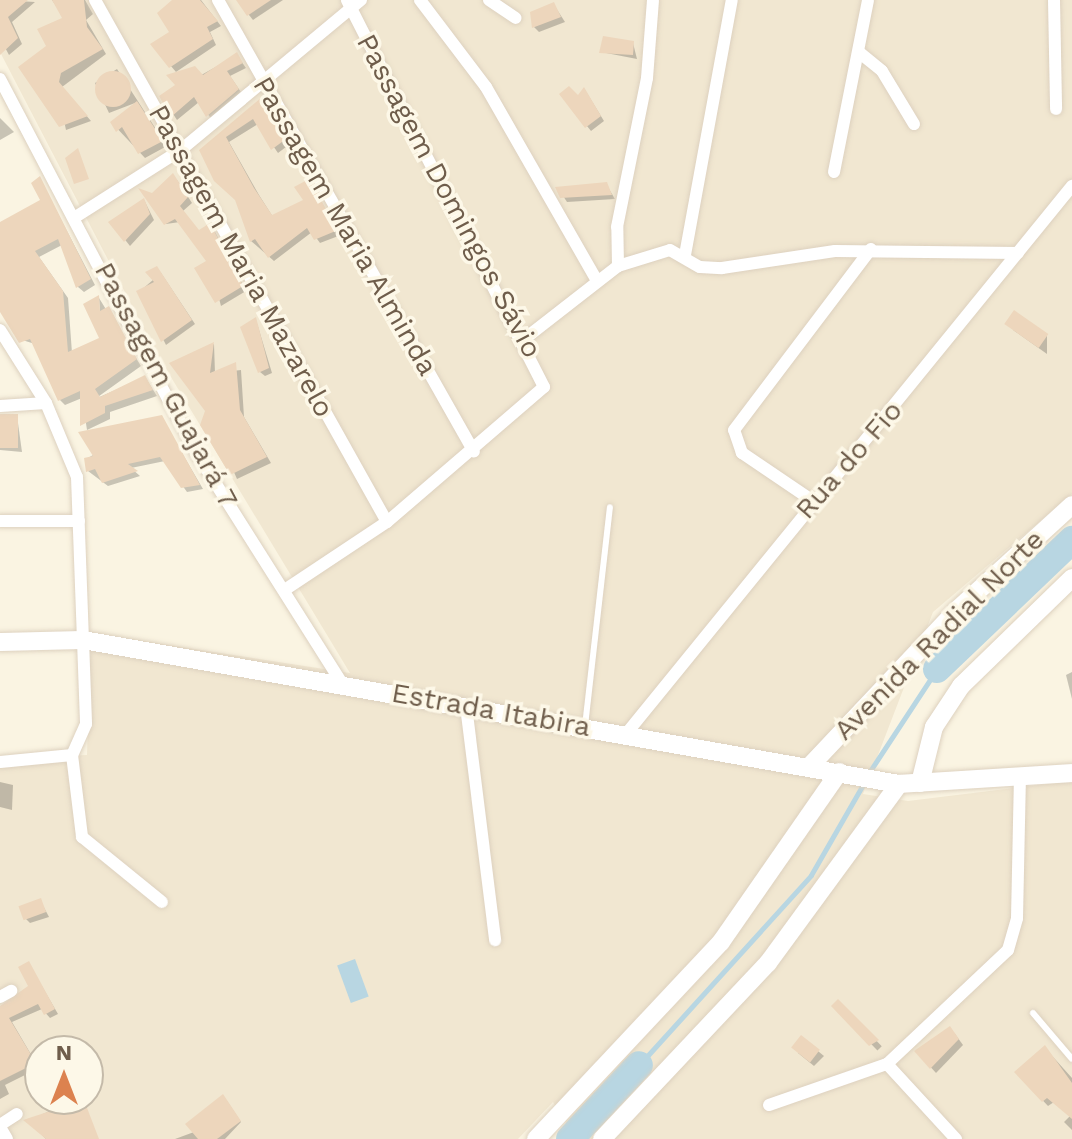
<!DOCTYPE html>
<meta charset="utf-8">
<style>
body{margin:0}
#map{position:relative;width:1072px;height:1139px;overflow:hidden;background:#faf4e2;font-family:"Work Sans",sans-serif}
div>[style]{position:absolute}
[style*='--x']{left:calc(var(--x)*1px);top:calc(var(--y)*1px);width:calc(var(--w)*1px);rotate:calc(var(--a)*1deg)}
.residential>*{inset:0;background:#f1e7d1}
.water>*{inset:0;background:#b8d6e2;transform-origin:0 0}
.shadow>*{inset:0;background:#0003;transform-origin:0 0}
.stream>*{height:5px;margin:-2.5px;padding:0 2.5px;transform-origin:2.5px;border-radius:2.5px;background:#b8d6e2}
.river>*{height:28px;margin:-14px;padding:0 14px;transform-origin:14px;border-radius:14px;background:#b8d6e2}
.building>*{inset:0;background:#edd6bc;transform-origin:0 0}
.round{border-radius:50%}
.roads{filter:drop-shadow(0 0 2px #ddd1bf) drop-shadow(0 0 2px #ddd1bf)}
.lane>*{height:6px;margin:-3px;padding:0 3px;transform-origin:3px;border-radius:3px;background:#fff}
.street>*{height:12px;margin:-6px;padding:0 6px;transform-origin:6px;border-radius:6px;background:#fff}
.secondary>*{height:18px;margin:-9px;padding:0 9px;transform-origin:9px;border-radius:9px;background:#fff}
span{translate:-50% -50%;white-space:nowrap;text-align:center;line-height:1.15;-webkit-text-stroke:7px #fdf8e8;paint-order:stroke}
.street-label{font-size:28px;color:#6f5d4b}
.north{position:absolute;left:24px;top:1035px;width:80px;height:80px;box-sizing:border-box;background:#fdf8e8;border:2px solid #c4baa9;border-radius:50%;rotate:0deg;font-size:22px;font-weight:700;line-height:32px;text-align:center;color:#6f5d4b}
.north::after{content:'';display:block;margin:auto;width:28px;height:36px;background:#dc824f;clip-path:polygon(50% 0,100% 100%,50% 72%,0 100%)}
</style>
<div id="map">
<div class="residential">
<i style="clip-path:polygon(evenodd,0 0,1072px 0,1072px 494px,933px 612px,863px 794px,908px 801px,1072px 781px,1072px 1139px,576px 1139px,553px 1102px,518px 1139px,0 1139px,0 758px,87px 755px,91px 633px,350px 673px,157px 354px,0 52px,0 0,40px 1051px,88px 1051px,88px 1099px,40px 1099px,40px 1051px)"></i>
</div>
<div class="water">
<i style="left:355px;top:959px;width:40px;height:19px;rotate:70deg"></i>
</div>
<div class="shadow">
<i style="clip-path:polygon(0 0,35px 2px,12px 22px,22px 44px,9px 55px,0 38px)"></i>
<i style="clip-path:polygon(52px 0,85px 0,93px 14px,86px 20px,106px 54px,62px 87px,91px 121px,66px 130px,48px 46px,65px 19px)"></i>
<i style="clip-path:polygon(177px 0,201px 0,221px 26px,210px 32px,216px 45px,176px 72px,153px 45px,171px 32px)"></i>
<i style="clip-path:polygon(237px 0,283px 0,253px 20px)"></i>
<i style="clip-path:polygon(554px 5px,565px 22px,539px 32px,534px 27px)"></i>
<i style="clip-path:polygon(633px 43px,637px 59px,601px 52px)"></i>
<i style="clip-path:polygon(237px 55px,246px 68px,230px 76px,243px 95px,212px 120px,199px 102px,177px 120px,162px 97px)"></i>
<i style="clip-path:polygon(117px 69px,167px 146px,145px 158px,112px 123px,135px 103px,109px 113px,95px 83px)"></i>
<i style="clip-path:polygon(585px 90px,604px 121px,591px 131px,562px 95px,578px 98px)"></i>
<i style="clip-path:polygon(262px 100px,290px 144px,278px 153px,258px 124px,229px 142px,259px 195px,273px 217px,306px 201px,309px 181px,341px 235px,320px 243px,312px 232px,274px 261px,251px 241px,237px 199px,201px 151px)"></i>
<i style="clip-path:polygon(0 118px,14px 132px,0 140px)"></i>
<i style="clip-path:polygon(40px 179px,95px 285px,84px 292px,78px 287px,62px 245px,39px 257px,68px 298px,72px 353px,102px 339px,99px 298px,141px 366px,95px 399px,145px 377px,157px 396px,110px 412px,110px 419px,87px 430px,82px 398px,65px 405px,59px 399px,35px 344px,19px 339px,0 297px,0 225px,42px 201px)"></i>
<i style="clip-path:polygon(177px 180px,192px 203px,183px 211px,199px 232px,214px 230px,246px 291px,221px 306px,209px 261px,180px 222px,166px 224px,152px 195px)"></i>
<i style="clip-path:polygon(606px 184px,615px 199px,567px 202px,558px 188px)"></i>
<i style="clip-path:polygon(144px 200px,154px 220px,130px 246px,111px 222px)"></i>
<i style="clip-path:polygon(161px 273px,195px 324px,166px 345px,139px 292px)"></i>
<i style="clip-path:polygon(256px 320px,272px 373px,265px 376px,260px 372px)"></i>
<i style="clip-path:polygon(1013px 330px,1047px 335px,1047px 354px)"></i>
<i style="clip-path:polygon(214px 344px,215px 373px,241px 370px,244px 417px,271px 463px,237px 479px,207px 411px,172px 364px)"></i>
<i style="clip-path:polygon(17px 416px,22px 452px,0 450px,0 427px)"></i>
<i style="clip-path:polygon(161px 417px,203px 489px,187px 492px,165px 461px,131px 468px,140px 476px,108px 486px,88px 471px,86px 459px)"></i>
<i style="clip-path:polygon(1072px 672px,1072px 699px,1066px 675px)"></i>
<i style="clip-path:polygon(0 782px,13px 785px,12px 810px,0 807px)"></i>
<i style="clip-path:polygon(40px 900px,49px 917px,30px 923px,25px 918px)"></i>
<i style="clip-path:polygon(29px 964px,58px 1014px,50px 1018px,42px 1009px,12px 1022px,39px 1068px,5px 1085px,9px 1094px,0 1099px,0 1008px,31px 987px)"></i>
<i style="left:838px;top:1001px;width:63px;height:6px;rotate:46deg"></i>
<i style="clip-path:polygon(955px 1034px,963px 1045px,936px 1073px,917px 1052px)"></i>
<i style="clip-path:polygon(802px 1038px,824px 1056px,814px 1066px,798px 1053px)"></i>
<i style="clip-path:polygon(1045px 1048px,1072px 1078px,1072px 1130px,1064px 1122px,1070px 1116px,1054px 1102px,1048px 1106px,1016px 1072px)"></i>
<i style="clip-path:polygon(57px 1099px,76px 1099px,97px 1139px,46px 1139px,27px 1121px,59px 1107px)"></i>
<i style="clip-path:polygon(227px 1101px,241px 1122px,225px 1139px,175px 1139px,194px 1132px)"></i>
</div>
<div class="stream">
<i style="--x:868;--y:774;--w:126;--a:-56.7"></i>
<i style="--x:639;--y:1065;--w:256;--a:-47.8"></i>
<i style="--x:811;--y:875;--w:106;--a:-60.1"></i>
</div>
<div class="river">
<i style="--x:937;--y:669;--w:187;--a:-43.7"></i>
<i style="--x:570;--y:1139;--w:101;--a:-47"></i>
</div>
<div class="building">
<i style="clip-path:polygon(0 0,28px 0,8px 17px,18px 38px,0 55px)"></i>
<i style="clip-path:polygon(52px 0,84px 0,87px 27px,103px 49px,61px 73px,59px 82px,88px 116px,59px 127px,18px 67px,46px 46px,37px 29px,62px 18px)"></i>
<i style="clip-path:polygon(172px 0,200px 0,218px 21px,207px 27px,213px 39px,169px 68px,150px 44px,169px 32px,157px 13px)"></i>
<i style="clip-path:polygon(236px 0,271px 0,247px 16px)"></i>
<i style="clip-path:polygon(554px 2px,561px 17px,532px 28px,530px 12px)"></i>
<i style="clip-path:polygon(603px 36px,634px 41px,633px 55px,599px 53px)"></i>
<i style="clip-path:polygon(237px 52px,243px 63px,227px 71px,239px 89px,206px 117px,194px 97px,171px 117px,159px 96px,175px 85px,166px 75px,195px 66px,203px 75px)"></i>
<i class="round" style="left:95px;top:71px;width:36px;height:36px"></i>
<i style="clip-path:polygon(569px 86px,578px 95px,584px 87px,601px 116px,585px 128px,559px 94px)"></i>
<i style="clip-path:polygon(262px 97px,286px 139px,271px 150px,253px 119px,226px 137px,254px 188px,272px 215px,303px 200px,294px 187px,309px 179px,338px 230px,314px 240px,307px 228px,268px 258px,255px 239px,250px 242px,235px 200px,214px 181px,199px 150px)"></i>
<i style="clip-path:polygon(137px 101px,163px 141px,138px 154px,122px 127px,116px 132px,110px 122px)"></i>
<i style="clip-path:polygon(78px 148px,89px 179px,74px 184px,65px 158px)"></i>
<i style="clip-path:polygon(173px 173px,188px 197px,180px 206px,199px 230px,210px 223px,243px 286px,215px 303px,194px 268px,206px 261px,175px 219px,164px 225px,138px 188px,152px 193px)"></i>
<i style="clip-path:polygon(40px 176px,91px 279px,76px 288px,58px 239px,35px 251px,63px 291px,68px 352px,99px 338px,83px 304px,99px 295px,100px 311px,109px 306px,137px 359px,95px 389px,100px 397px,145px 375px,153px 390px,105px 406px,105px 413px,80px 426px,80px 391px,58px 401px,30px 339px,19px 343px,0 312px,0 222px,40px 200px,31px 183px)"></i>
<i style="clip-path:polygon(607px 182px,612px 195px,560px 198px,555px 187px)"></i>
<i style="clip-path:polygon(144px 198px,150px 214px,124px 242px,108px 222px)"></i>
<i style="clip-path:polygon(157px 266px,192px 320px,161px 342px,136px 291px,154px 282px,145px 272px)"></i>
<i style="left:1014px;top:310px;width:42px;height:17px;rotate:35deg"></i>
<i style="clip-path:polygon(256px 317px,269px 368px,258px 373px,240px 327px)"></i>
<i style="clip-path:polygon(214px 342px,210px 373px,236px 362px,240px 410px,267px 457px,230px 475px,200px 425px,205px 411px,169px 363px)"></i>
<i style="left:18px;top:414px;width:34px;height:18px;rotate:90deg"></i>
<i style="clip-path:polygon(162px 415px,200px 485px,181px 488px,160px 457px,128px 464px,138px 471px,102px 483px,95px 469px,86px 472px,84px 458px,93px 456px,78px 432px)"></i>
<i style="left:41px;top:898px;width:15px;height:24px;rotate:70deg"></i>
<i style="clip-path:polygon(29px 961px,55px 1009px,44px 1015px,38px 1004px,9px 1018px,36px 1063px,0 1081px,0 1006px,28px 986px,18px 967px)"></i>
<i style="clip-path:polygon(838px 999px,879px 1040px,869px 1046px,831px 1006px)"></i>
<i style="clip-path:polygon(950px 1026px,959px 1039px,930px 1069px,914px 1051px)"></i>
<i style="left:801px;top:1035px;width:24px;height:16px;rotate:38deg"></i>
<i style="clip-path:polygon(1045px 1045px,1072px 1083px,1072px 1119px,1047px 1098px,1042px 1102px,1014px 1072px)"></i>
<i style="clip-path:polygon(223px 1094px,241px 1121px,217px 1139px,198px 1139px,185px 1124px)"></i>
<i style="clip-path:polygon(84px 1100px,99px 1139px,46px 1139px,23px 1120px)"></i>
</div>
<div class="roads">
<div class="lane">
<i style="--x:585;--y:726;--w:220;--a:-83.5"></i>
<i style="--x:1033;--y:1013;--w:60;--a:49.7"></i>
</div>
<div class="street">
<i style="--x:95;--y:0;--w:598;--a:60.78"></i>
<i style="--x:218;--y:0;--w:519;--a:60.47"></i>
<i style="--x:420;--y:0;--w:109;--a:52.8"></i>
<i style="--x:486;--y:87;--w:221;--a:60.2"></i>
<i style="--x:489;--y:0;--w:32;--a:34"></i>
<i style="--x:1054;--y:0;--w:109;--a:88.9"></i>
<i style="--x:860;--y:53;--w:28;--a:39"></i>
<i style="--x:882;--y:71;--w:62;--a:58.9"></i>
<i style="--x:0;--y:79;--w:424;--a:62.3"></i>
<i style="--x:197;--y:454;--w:273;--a:57.7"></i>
<i style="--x:834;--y:172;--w:175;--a:-78.8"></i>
<i style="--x:77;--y:216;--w:125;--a:-32.5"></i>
<i style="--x:182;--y:149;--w:233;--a:-39.8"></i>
<i style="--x:685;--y:255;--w:259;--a:-79.6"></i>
<i style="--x:618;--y:266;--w:39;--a:-91"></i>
<i style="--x:617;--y:227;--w:152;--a:-78.6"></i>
<i style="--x:647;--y:78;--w:78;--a:-85.6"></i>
<i style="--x:0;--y:330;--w:86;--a:57.8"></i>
<i style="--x:46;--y:403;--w:80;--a:67.3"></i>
<i style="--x:77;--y:477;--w:247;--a:87.9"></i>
<i style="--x:86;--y:724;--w:34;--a:114"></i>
<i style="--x:72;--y:755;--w:72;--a:174.4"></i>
<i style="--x:523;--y:340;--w:120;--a:-37.9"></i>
<i style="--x:618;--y:266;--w:54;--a:-17.1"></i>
<i style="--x:670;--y:250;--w:34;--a:30"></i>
<i style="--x:700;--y:267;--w:22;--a:3"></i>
<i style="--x:722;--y:268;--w:114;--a:-8.6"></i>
<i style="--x:835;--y:251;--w:183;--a:0.6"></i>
<i style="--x:0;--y:406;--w:46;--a:-3.7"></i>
<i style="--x:813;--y:501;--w:86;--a:-145.9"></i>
<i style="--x:742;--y:453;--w:24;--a:-109"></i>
<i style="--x:734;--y:430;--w:227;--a:-52.9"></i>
<i style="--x:0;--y:521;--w:79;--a:0"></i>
<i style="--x:286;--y:589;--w:121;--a:-33.6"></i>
<i style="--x:387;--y:522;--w:207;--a:-40.7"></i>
<i style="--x:544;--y:387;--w:434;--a:-117"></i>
<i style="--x:466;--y:706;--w:236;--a:82.9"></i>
<i style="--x:626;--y:734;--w:707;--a:-50.86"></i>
<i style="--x:72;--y:755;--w:83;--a:83"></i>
<i style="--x:82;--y:837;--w:103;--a:39.1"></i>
<i style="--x:0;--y:997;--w:13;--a:-29"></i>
<i style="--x:887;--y:1064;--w:102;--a:47.4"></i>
<i style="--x:769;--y:1105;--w:125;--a:-19.2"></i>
<i style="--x:887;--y:1064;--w:166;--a:-43.3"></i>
<i style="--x:1008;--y:950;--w:33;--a:-74"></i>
<i style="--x:1017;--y:918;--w:141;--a:-88.8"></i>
<i style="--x:0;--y:1125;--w:20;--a:-33"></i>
<i style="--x:0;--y:1127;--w:14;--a:60"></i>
</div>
<div class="secondary">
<i style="--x:0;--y:642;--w:83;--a:-1.4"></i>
<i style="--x:83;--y:640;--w:829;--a:10.01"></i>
<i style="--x:899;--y:784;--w:173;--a:-3.6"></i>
<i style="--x:809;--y:767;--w:214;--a:-46.7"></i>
<i style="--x:956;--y:611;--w:157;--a:-42.4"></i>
<i style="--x:920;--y:783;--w:58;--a:-76"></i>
<i style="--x:934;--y:727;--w:49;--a:-56.6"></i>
<i style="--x:961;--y:686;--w:155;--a:-44.2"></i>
<i style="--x:536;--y:1139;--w:270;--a:-46.8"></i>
<i style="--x:721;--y:942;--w:207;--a:-55.2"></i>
<i style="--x:602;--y:1139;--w:242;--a:-46.7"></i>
<i style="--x:768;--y:963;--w:222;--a:-53.8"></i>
</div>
</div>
<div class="street-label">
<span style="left:449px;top:196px;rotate:62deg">Passagem Domingos Sávio</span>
<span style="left:345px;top:226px;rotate:60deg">Passagem Maria Alminda</span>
<span style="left:241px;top:261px;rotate:61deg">Passagem Maria Mazarelo</span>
<span style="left:166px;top:385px;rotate:62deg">Passagem Guajará 7</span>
<span style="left:849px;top:460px;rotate:-49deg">Rua do Fio</span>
<span style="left:939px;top:635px;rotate:-45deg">Avenida Radial Norte</span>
<span style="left:491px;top:710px;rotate:10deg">Estrada Itabira</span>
</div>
<div class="north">N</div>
</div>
